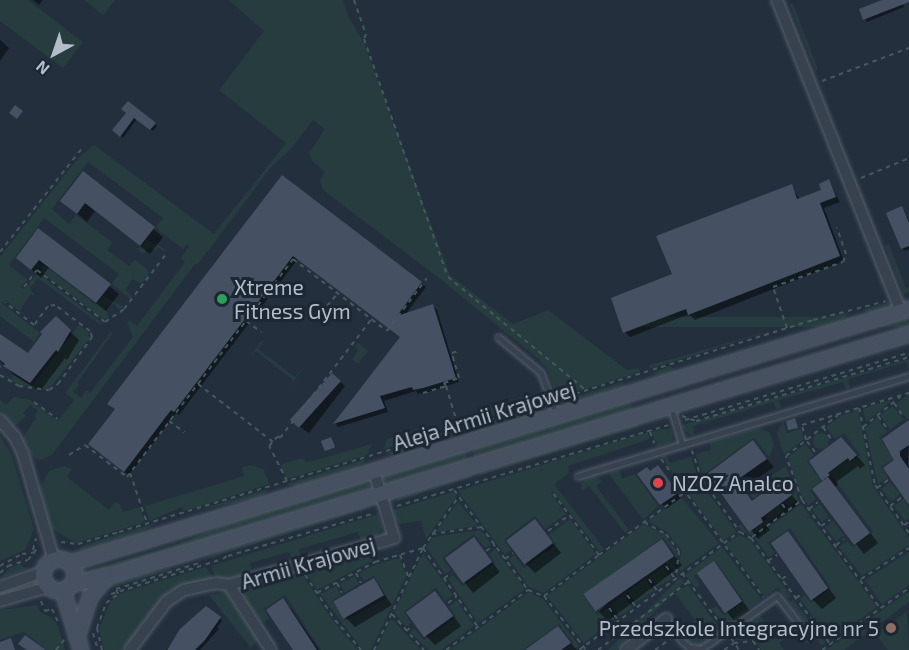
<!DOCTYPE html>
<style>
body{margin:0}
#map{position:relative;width:909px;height:650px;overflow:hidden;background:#242f3e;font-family:"Exo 2",sans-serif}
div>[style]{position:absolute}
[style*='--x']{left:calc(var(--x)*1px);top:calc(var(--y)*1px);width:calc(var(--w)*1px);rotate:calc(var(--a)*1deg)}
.green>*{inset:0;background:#263c3f;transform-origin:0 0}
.round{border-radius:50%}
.shadow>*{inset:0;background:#0007;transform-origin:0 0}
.building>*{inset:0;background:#455162;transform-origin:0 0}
.path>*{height:2px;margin-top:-1px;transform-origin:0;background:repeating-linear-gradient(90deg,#44595c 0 4.5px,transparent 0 9px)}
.roads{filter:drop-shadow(0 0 2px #565f6c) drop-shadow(0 0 2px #565f6c)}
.lane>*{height:5px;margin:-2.5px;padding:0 2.5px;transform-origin:2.5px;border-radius:2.5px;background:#38414e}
.street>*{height:10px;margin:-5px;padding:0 5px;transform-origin:5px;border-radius:5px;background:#38414e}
.secondary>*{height:14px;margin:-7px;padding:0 7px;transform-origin:7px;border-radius:7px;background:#465061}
.secondary>.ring{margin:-7px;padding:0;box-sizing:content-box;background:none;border:14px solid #465061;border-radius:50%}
.dots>*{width:16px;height:16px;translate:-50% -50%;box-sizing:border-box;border:3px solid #1d2633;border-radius:50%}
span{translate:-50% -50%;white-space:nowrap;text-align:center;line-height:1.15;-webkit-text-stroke:6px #1d2633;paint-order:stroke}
.poi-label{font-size:21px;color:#b4bcc9}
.left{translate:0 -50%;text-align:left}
.right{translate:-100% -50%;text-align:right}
.street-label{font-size:21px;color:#b4bcc9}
.north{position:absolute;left:24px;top:24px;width:60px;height:60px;-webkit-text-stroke:4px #1d2633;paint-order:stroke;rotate:220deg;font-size:16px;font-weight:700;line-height:24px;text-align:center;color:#b4bcc9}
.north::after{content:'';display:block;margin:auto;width:21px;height:27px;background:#b4bcc9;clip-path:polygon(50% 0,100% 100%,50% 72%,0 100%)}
</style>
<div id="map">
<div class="green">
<i style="clip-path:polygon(0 0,28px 0,83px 42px,63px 68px,0 21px)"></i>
<i style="clip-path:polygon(84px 0,115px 0,103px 15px)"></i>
<i style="clip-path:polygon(229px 0,343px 0,347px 14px,364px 43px,450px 275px,513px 324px,548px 310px,627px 370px,639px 368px,640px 372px,557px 398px,547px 368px,537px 358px,439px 278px,323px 190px,320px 180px,325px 172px,312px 161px,309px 153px,325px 129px,313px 120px,291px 149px,272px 166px,198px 264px,195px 264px,52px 455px,40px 460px,32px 456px,23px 438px,36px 418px,34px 416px,38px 411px,30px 405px,23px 413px,26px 416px,15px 426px,0 411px,0 400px,6px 405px,14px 397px,30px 400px,58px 421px,74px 400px,65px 393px,78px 376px,110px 333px,114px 331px,77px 383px,79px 385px,73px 392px,81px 398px,86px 390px,90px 393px,133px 337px,127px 323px,129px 320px,137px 326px,185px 262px,181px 258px,189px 246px,187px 244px,183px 249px,163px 234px,156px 227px,163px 218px,88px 162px,52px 209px,69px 224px,76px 215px,112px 242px,107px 250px,129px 266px,135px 260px,146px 268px,149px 274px,141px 284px,133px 279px,125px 290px,132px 296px,130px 299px,112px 284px,119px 274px,44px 218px,9px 265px,28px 280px,20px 287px,24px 289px,38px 273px,102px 323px,101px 325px,38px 278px,30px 288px,36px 297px,31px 294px,20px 310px,26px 316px,5px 300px,2px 303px,40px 333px,34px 342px,0 316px,0 257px,79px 157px,94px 145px,214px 234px,286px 143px,219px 90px,264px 31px)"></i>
<i style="left:793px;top:4px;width:69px;height:3px;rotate:69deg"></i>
<i style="clip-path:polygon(147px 239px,155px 245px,156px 243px,167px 251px,165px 252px,158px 247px,155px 251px,149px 247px,143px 254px,136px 248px,140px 248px)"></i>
<i style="clip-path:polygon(889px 244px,906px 288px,909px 287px,909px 292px,904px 294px,885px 246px)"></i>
<i style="clip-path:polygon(44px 265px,96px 305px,103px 296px,124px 307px,119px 310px,114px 303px,105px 309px,109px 317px,104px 320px,40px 271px)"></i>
<i style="clip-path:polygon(890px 301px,884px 310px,870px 313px,862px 310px)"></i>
<i style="clip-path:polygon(848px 312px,844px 321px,825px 328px,814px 322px)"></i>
<i style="left:909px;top:317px;width:10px;height:283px;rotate:90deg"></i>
<i style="clip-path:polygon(79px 325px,88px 332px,89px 339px,49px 389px,42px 389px,21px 385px,16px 384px,0 372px,11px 379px,14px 375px,31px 387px)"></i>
<i style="clip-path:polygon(785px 326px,650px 369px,649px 365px,680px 357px)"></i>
<i style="clip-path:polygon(264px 341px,258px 349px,295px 377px,301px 370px,290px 387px,293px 380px,256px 351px,250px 357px,260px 342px)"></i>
<i style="clip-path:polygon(358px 343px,368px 351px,358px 364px,352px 360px,358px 350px,355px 347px)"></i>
<i style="clip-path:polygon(909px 359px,909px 370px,906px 362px,848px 379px,850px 388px,846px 389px,843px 382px,779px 400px,781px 408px,776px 409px,773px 402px,693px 426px,694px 434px,690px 435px,680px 426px)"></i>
<i style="clip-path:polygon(669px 366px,680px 372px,661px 377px,652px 373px)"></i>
<i style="clip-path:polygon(622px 382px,626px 388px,567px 405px,559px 402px)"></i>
<i style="clip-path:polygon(543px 391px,546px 401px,460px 425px,458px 418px)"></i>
<i style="clip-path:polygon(909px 394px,909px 418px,907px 419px,896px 404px)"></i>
<i style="clip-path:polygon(890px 400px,890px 402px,866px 422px,863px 409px)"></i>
<i style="left:630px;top:401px;width:10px;height:165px;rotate:73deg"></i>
<i style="clip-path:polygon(546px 405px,540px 414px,468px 436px,469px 428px)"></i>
<i style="left:893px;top:406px;width:17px;height:16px;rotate:54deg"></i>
<i style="clip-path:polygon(858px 410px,873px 486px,909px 538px,909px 545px,862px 576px,839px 547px,847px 541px,853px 547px,873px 532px,830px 473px,848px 459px,851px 462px,860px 455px,844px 433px,835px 439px,826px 427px,841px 416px)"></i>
<i style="clip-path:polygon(877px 418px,887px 432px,879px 437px,894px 459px,881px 467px,888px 478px,878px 484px,865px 428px)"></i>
<i style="clip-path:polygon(783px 421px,787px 433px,801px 429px,804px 439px,784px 455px,777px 433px)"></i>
<i style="clip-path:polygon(637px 423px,639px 427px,480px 475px,479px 472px)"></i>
<i style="clip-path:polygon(430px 426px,432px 435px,384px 449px,387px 439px)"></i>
<i style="clip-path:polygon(758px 428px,769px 432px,772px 438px,774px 446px,769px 457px,754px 438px,705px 474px,712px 485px,710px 486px,703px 477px,696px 454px,711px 450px,709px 442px)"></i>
<i style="clip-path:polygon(662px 429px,671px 429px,673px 437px,670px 443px,657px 447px,652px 432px)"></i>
<i style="clip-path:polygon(648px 432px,650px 439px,568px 466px,569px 473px,554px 484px,604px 549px,600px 552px,553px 491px,551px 493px,566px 514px,545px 529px,535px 516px,504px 540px,511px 550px,505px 555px,458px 491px)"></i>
<i class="round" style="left:813px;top:433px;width:16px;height:16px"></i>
<i style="clip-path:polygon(0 435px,12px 456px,34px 529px,25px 550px,0 561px)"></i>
<i style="clip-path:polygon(433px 440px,428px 448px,396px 457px,386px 453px)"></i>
<i style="clip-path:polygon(372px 444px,367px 455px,287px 479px,281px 469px,281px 465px,302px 458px,306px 462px,313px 461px)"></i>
<i style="clip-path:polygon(805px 444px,814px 455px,807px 461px,821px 481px,810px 490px,816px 499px,808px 505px,800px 493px,788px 457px)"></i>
<i style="clip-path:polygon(465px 451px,468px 461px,391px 484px,384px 480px,388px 474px)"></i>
<i style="clip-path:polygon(666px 455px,670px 463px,691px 457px,699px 480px,685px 490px,661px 456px)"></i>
<i style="clip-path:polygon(366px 459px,357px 469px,297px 487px,286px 484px)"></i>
<i style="clip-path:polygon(252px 465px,264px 470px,269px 484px,184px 511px,182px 507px,149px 521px,145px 506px,244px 476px,242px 467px)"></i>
<i style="clip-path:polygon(64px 466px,72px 469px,67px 477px,109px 510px,115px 502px,120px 504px,123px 512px,140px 507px,145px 522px,76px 543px,51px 528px,40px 488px,49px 471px)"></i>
<i style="clip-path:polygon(786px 466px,798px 499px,789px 507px,785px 502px,795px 494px,783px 478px,753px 499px,739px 480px,744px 477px,755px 491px,768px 482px,766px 479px)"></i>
<i style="clip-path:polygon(619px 469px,622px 479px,635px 474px,658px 506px,645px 518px,642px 518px,608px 473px)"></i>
<i style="clip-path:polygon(472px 474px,472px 477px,394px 502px,401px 495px)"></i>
<i style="clip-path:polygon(590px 477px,597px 477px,602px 481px,596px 486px,629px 530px,625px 533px,589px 486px,582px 491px,581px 484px)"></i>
<i style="clip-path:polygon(365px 481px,370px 485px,367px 491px,85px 576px,84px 572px,178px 544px,231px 522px)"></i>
<i style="left:890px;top:482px;width:16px;height:11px;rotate:52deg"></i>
<i style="left:701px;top:483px;width:60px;height:16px;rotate:54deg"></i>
<i style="clip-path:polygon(268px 489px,263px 497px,194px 511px)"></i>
<i style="clip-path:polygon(453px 492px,457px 496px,426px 539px,421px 521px,400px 524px,395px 518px,393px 510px)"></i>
<i style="clip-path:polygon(681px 497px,719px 543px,681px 571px,679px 569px,681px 550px,668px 533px,648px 521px)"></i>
<i style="clip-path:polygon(904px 499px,909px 508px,909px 518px,905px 521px,894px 506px)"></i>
<i style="clip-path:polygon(458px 502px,478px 526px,436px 532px)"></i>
<i style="clip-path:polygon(801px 504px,877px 607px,830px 640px,800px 599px,805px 595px,811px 603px,831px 588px,790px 528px,768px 543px,775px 553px,769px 557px,755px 538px)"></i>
<i style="clip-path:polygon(820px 504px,829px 517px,822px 522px,812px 510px)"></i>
<i style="clip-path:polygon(779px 506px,783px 512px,752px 535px,748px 534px,742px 531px,738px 526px,741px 524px,748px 533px,767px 519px,765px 516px)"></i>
<i style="clip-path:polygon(361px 507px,370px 508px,200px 561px,229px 547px)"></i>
<i style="clip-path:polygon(378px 514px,383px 527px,377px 536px,361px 540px,358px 532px,299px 549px,301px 558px,292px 560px,289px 552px,250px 563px,252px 572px,230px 579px,216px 579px,211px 566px)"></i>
<i style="clip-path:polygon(570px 519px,596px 554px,544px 593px,529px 587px,509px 559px,514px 555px,524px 568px,556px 545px,549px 535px)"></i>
<i style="left:833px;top:521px;width:18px;height:10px;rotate:52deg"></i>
<i style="clip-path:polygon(158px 522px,134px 536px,78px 553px,81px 546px)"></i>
<i style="clip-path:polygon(644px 524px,665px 535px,677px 551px,675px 573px,666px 563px,676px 555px,663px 537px,583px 595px,597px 615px,607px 608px,614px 619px,584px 643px,547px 596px)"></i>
<i style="clip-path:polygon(481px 530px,491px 544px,485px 548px,474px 534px,442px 558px,451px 570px,445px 574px,426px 547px,433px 537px)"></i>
<i style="clip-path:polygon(739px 535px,749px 539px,791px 596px,787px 599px,778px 587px,765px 597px,726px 544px)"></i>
<i style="clip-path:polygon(722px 547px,761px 599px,727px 626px,711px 609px,716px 606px,724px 616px,744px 601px,715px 561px,694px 576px,700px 585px,696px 588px,685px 575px)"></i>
<i style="clip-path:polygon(495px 549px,525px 589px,478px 623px,448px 579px,453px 575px,463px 586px,495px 563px,489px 554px)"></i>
<i style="clip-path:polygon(909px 552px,909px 585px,882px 604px,865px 580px)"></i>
<i style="clip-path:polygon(423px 553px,453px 595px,445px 601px,436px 588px,404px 612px,411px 623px,406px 627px,394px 612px)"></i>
<i style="clip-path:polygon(373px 554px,375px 559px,317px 590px,306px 573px)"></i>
<i style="clip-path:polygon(400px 558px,406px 576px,371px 650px,363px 650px,320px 594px,336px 586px,341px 595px,332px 601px,345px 621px,387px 597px,374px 576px,364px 581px,359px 573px,377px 564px)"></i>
<i style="clip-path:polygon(20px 564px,27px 569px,0 578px,10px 568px)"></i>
<i style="clip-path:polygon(663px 566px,671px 579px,657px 587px,649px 577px)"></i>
<i style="clip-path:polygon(206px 567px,214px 580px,187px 583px,169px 591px,122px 650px,104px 650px,99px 629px,111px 601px,121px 593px)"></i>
<i style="clip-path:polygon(170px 569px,170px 570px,101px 591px,117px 580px)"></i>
<i style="clip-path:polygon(302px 574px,333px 621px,358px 650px,321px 650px,285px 595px,264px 609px,269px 619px,262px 623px,244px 596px,247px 590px)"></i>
<i style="clip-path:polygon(355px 576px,359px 584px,345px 593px,340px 584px)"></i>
<i style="left:680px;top:578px;width:6px;height:116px;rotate:45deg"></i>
<i style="clip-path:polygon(645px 579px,654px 591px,635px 603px,628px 592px)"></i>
<i style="clip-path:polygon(688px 585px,720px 629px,720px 632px,700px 646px,689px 641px,674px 624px,681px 621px,689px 624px,695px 620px,675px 593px)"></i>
<i style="clip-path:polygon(909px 591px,909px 602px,844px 650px,826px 650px)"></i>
<i style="clip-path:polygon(529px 592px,544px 600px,579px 646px,574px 650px,564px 650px,573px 643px,559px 624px,523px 650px,450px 650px)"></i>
<i style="clip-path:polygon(226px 593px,258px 640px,251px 648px,209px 595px)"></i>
<i style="clip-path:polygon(624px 595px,632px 608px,620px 616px,610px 605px)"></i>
<i style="left:793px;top:599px;width:55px;height:5px;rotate:53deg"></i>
<i style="clip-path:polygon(457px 601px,474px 626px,441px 650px,429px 650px,410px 632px,415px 629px,424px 640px,456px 617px,449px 606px)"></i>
<i style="clip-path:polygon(775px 602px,777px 603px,760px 616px,776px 639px,794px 626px,797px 630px,779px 643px,784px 650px,761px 650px,754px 639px,734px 640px,730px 633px)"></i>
<i style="clip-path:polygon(37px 605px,41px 613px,51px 617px,58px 626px,65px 650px,47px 650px,24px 632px,0 640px,0 610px)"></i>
<i style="clip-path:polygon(907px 611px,909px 650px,888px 650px,876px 634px)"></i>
<i style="clip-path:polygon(390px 620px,393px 620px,421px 650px,376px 650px)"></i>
</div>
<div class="shadow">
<i style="clip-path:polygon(33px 0,43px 0,39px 5px)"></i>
<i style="clip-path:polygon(886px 0,901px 0,904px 7px,867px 22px,861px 10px)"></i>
<i style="clip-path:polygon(0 40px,9px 48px,0 61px)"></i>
<i style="clip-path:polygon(128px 113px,155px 124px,157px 126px,153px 131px,137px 119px,123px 138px,114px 130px)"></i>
<i style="clip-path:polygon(83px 173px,163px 237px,150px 254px,95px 211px,87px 222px,62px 201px)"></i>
<i style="clip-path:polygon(283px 177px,426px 287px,405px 315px,433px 306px,437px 310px,459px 382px,428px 392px,418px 394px,416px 391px,384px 401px,388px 412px,338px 427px,335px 423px,402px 337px,298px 259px,179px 415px,176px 413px,129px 475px,94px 449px)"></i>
<i style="clip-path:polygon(829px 181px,840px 202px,824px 208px,844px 261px,695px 320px,689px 314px,630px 337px,625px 332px,674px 275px,791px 186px,800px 200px,823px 190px)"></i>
<i style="clip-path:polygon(902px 208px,909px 221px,909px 249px,905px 251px,902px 248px)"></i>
<i style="clip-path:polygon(39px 230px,119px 294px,106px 311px,49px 267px,41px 278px,18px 258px)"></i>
<i style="clip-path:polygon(56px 318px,79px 340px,67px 360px,65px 358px,40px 391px,14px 375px,0 361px,0 335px,28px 355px)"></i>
<i style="clip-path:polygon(332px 375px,345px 386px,309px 433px,300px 427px)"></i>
<i style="clip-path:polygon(909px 422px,908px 466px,909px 502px,896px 460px)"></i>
<i style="clip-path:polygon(753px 442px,774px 467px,743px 489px,753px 502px,781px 482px,799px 504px,767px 526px,770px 530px,758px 539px,709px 474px)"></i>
<i style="clip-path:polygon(850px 448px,865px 465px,860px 469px,858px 466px,836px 482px,838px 485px,835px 487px,878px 543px,864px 554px,814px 490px,825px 481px,811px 461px)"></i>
<i style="clip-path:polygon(662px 471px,681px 498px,666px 509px,640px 474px)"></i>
<i style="clip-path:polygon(535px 521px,561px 553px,535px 573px,526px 564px)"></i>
<i style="clip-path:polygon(788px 533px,836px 598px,822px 609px,813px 600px)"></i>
<i style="left:474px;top:539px;width:42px;height:34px;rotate:52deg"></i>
<i style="clip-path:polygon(662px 541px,682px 565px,608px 621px,599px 612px)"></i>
<i style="left:714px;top:563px;width:60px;height:19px;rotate:53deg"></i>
<i style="clip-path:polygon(374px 580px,392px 605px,355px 627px,346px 618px)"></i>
<i style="clip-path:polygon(435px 593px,461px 626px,435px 645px,426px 636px)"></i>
<i style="clip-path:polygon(282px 600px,291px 609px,319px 650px,295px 650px)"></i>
<i style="clip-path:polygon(220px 618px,222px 621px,217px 627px,219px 629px,200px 650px,166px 650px,178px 635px)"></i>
<i style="clip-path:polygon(558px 628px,577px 650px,528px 650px)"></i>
</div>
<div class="building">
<i style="clip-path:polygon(882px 0,909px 0,909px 2px,863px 20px,859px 9px)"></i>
<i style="clip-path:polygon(128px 101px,156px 123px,150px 130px,134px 118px,120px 137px,112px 130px,126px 113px,121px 109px)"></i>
<i style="left:15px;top:105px;width:10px;height:10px;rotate:37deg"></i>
<i style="clip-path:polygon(83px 171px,155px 227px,140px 246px,85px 203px,77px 214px,60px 201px)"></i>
<i style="clip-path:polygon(282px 175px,422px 282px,397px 316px,433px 304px,456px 378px,423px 388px,413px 390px,412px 387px,380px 396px,385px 408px,333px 424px,400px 337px,293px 256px,174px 412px,171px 410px,124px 472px,88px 444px,115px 409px,107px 404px)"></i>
<i style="clip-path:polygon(829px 179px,836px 197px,820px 203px,840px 256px,688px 315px,686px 309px,623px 333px,611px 298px,672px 274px,656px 236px,792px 184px,797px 199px,821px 190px,819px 184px)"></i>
<i style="clip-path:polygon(902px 206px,909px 223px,909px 246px,901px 249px,886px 213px)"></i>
<i style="clip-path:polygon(38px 228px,111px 284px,96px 303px,39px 260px,31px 270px,16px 258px)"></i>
<i style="clip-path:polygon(56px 316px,71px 330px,58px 352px,56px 350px,30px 383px,3px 366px,5px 364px,0 360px,0 334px,28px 353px,42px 334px,40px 332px)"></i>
<i style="left:332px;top:373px;width:12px;height:63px;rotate:42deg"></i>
<i style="clip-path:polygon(795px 418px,798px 428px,788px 430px,786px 421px)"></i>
<i style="clip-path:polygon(909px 420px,909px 445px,900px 451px,900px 456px,909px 469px,909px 505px,883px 468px,894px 460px,882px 439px)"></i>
<i style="left:331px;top:437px;width:11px;height:11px;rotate:68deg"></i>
<i style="clip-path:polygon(841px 437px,857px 455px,850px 461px,848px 458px,828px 473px,830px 475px,822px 481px,809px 461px)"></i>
<i style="clip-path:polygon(753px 440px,767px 459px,737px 480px,752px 501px,781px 480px,792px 495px,761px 518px,763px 522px,749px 532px,707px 474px)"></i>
<i style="clip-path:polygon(658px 465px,678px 493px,660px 505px,637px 474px,647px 467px,650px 471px)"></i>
<i style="left:828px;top:477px;width:70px;height:20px;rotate:53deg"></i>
<i style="left:535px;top:519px;width:30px;height:36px;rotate:53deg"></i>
<i style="left:788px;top:531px;width:70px;height:21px;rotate:55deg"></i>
<i style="left:474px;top:537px;width:31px;height:36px;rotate:54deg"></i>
<i style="left:662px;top:539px;width:21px;height:96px;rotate:55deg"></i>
<i style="left:714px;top:561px;width:49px;height:21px;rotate:55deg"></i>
<i style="left:374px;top:578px;width:20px;height:47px;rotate:60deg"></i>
<i style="left:435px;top:591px;width:31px;height:36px;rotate:54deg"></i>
<i style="clip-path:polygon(283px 598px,317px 650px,293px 650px,266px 610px)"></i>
<i style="clip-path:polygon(206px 606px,221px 617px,205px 640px,195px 650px,167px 650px,180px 629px)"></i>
<i style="clip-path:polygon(558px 626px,571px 643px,561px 650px,525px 650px)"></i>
<i style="clip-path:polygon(25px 635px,46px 650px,27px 650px,18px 644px)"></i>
<i style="clip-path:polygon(11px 638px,15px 650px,0 650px,0 642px)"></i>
</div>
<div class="path">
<i style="--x:354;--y:0;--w:36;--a:71"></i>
<i style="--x:366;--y:34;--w:5;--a:112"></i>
<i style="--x:364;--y:39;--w:252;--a:70.6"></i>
<i style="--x:448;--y:277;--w:180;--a:39.4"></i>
<i style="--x:822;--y:81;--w:93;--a:-20.8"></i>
<i style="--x:861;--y:178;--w:50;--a:-22.4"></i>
<i style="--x:0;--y:252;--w:134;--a:-51.7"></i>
<i style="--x:24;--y:287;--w:21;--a:-53"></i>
<i style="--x:37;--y:270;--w:86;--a:37.4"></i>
<i style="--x:105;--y:322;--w:23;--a:-34"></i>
<i style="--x:124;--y:309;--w:69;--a:-52.6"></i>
<i style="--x:327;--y:306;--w:16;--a:-50"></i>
<i style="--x:246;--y:321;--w:19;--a:36"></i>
<i style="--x:787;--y:328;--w:43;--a:-108.9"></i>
<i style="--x:773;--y:287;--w:74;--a:-19.7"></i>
<i style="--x:843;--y:262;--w:9;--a:-69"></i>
<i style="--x:846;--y:254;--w:28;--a:-109"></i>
<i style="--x:0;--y:367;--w:1;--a:-45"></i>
<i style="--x:0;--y:375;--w:22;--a:30"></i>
<i style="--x:19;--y:386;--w:30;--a:8"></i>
<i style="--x:49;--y:390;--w:11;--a:-34"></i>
<i style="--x:58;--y:384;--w:58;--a:-54.1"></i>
<i style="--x:92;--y:337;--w:6;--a:-108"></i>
<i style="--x:90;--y:331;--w:44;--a:-143.4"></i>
<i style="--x:55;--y:305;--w:7;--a:172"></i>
<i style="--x:48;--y:306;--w:24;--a:126"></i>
<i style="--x:34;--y:325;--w:37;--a:-142"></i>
<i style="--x:198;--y:384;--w:95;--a:37.7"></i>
<i style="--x:446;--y:386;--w:4;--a:-124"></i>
<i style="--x:444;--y:383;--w:16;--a:-18"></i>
<i style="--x:459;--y:378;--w:26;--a:-106"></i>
<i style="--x:452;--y:353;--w:6;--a:-18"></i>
<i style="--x:423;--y:393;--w:24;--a:-17"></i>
<i style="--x:446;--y:386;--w:45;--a:73.2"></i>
<i style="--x:558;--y:399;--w:267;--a:-17.2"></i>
<i style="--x:813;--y:320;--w:75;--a:-14.6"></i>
<i style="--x:34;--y:402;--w:29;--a:36"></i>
<i style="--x:894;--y:403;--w:18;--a:56"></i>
<i style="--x:859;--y:408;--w:79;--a:78.3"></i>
<i style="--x:875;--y:485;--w:59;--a:54.7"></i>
<i style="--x:682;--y:416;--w:15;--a:20"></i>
<i style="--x:696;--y:421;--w:222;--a:-16.7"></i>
<i style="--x:878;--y:416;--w:17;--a:54"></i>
<i style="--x:685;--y:420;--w:234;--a:-16.7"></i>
<i style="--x:169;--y:421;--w:19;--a:36"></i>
<i style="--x:823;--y:427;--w:14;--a:56"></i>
<i style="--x:863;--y:427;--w:48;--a:-39"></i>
<i style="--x:650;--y:432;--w:12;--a:70"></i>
<i style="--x:815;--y:452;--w:15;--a:-127"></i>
<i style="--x:806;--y:440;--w:16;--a:-105"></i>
<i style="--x:802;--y:425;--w:112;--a:-16.7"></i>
<i style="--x:69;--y:455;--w:19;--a:-32"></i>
<i style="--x:85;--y:445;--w:53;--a:37.3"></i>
<i style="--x:127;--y:477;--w:274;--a:-52.7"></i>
<i style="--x:293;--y:259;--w:118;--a:37.5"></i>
<i style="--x:387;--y:331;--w:66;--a:-53"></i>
<i style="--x:661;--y:459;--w:172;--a:53.5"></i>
<i style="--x:130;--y:473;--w:53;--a:71.2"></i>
<i style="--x:702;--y:480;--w:64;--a:53.8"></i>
<i style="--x:740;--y:532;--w:13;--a:29"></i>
<i style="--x:751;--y:538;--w:132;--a:53.3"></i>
<i style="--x:287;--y:481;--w:39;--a:-117"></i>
<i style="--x:269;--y:446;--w:13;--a:-48"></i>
<i style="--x:278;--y:436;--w:3;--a:45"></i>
<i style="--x:280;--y:438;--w:149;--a:-52.4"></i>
<i style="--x:877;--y:488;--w:14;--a:-36"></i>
<i style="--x:454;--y:490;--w:124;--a:53.5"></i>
<i style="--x:528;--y:590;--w:17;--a:21"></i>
<i style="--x:544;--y:596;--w:68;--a:52.1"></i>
<i style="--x:802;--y:500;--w:47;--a:-110"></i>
<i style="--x:786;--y:456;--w:66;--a:-38.3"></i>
<i style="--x:782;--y:504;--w:9;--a:54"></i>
<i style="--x:397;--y:506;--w:283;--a:-16.6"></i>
<i style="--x:890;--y:506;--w:14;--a:-36"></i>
<i style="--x:809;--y:509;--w:11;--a:-38"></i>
<i style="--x:644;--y:522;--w:25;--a:29"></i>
<i style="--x:666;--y:534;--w:21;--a:53"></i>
<i style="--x:679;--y:551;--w:25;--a:97"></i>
<i style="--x:904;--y:525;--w:6;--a:-31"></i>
<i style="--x:821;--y:526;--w:11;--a:-34"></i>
<i style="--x:548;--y:531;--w:26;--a:-37"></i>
<i style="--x:432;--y:534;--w:50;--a:-8"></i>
<i style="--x:752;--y:537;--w:62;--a:-36.5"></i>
<i style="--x:802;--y:500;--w:133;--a:54.2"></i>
<i style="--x:61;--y:542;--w:17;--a:7"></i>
<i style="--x:78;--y:544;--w:43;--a:-16.3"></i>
<i style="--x:119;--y:532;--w:444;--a:-16.9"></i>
<i style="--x:836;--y:545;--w:10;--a:-37"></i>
<i style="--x:423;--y:548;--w:96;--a:55.2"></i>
<i style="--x:33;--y:550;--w:12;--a:-76"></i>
<i style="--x:486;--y:551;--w:11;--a:-34"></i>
<i style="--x:400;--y:555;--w:25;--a:69"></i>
<i style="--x:599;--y:555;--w:127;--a:-36.1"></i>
<i style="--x:702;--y:480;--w:31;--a:-109"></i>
<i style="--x:228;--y:556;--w:153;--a:-16.3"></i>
<i style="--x:505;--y:559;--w:10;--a:-37"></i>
<i style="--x:768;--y:561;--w:11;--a:-34"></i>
<i style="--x:0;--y:566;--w:25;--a:-29"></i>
<i style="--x:22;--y:554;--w:17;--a:-7"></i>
<i style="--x:666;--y:566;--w:16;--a:55"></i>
<i style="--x:0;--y:573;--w:11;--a:-41"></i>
<i style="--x:8;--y:566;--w:21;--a:-17"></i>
<i style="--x:28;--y:560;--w:16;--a:-52"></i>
<i style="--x:356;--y:573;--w:11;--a:63"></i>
<i style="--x:682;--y:573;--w:66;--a:53"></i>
<i style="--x:305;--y:575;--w:54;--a:56.3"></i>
<i style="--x:335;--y:620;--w:40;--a:49"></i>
<i style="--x:444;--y:578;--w:9;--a:-32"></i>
<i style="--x:649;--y:579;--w:14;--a:56"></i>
<i style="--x:782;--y:579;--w:9;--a:-36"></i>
<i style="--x:861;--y:579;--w:57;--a:-32.9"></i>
<i style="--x:337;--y:583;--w:11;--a:63"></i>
<i style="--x:317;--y:593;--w:66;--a:-28.1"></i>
<i style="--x:375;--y:562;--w:50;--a:-16.3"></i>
<i style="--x:111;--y:594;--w:117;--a:-17.4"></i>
<i style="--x:223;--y:559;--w:8;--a:-40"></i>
<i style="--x:627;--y:595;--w:15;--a:53"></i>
<i style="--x:544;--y:596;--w:69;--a:-36.7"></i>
<i style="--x:599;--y:555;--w:77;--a:-126.6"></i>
<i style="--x:796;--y:598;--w:9;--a:-36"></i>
<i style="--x:41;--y:601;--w:11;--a:68"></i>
<i style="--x:45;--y:611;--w:7;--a:-16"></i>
<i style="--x:52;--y:609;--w:14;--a:65"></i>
<i style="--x:448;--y:603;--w:11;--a:-38"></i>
<i style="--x:609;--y:608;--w:15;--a:53"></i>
<i style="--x:392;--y:614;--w:48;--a:48.4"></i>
<i style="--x:406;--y:631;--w:9;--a:-36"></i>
<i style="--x:93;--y:633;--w:18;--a:74"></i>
<i style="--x:731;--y:638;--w:14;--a:56"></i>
<i style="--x:56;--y:650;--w:13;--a:-51"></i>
<i style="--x:102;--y:650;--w:23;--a:-103"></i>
<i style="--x:97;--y:628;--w:27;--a:-70"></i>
<i style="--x:106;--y:603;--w:15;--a:-37"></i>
<i style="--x:118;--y:594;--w:5;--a:-112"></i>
<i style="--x:116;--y:589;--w:87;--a:-17.4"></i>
<i style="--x:374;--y:650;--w:113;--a:-64.3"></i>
<i style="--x:423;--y:548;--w:63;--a:-55.3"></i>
<i style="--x:446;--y:650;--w:102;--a:-36.2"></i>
<i style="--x:579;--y:650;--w:199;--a:-36.4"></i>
<i style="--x:598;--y:650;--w:113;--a:-37.1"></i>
<i style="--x:655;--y:650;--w:19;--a:-36"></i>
<i style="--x:724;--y:650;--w:12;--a:-35"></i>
<i style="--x:734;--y:643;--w:19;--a:-6"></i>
<i style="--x:753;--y:641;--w:11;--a:56"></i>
<i style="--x:822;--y:650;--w:107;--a:-35.5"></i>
</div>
<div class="roads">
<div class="lane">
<i style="--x:498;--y:337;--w:56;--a:39.9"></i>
<i style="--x:541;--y:373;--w:44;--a:69.9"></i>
<i style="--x:671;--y:408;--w:38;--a:73"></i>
<i style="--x:578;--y:476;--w:346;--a:-16.8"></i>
<i style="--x:666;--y:619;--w:27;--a:54"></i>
<i style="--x:682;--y:641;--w:9;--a:41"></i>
<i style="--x:689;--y:647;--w:12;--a:9"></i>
<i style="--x:701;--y:649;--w:93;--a:-34.9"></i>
<i style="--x:777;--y:596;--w:52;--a:52"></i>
</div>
<div class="street">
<i style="--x:777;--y:0;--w:336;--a:68.3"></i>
<i style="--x:0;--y:420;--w:23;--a:49"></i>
<i style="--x:15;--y:437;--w:19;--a:65"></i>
<i style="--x:23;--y:454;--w:110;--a:73.7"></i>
<i style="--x:229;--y:585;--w:77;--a:57.1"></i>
<i style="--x:0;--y:587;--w:46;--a:-19.2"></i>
<i style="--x:0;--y:601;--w:50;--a:-16.3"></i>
<i style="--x:130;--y:650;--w:60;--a:-53.1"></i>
<i style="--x:166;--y:602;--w:22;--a:-34"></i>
<i style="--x:184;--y:590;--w:33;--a:-12"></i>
<i style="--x:216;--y:583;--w:13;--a:9"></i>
<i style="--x:229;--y:585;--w:172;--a:-15.9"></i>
<i style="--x:394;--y:538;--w:70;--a:-106.6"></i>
<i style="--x:626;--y:650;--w:51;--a:-37.8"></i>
</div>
<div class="secondary">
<i class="ring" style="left:43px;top:559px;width:18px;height:18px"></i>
<i style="--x:71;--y:563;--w:876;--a:-16.86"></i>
<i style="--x:73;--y:584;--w:37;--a:-13"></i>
<i style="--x:109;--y:576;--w:836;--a:-16.83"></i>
<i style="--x:63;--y:591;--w:62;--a:73"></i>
<i style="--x:77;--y:637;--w:42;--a:-72"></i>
<i style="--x:90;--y:597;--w:25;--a:-50"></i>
</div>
</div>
<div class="dots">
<i style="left:222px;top:299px;background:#2e9e5b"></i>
<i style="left:658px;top:483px;background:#e0444e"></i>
<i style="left:891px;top:628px;background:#8d6e63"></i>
</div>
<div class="poi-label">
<span class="left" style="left:234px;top:299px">Xtreme<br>Fitness Gym</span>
<span class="left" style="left:672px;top:483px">NZOZ Analco</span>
<span class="right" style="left:879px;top:628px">Przedszkole Integracyjne nr 5</span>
</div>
<div class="street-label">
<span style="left:484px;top:416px;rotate:-17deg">Aleja Armii Krajowej</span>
<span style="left:308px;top:563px;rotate:-16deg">Armii Krajowej</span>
</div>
<div class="north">N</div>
</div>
